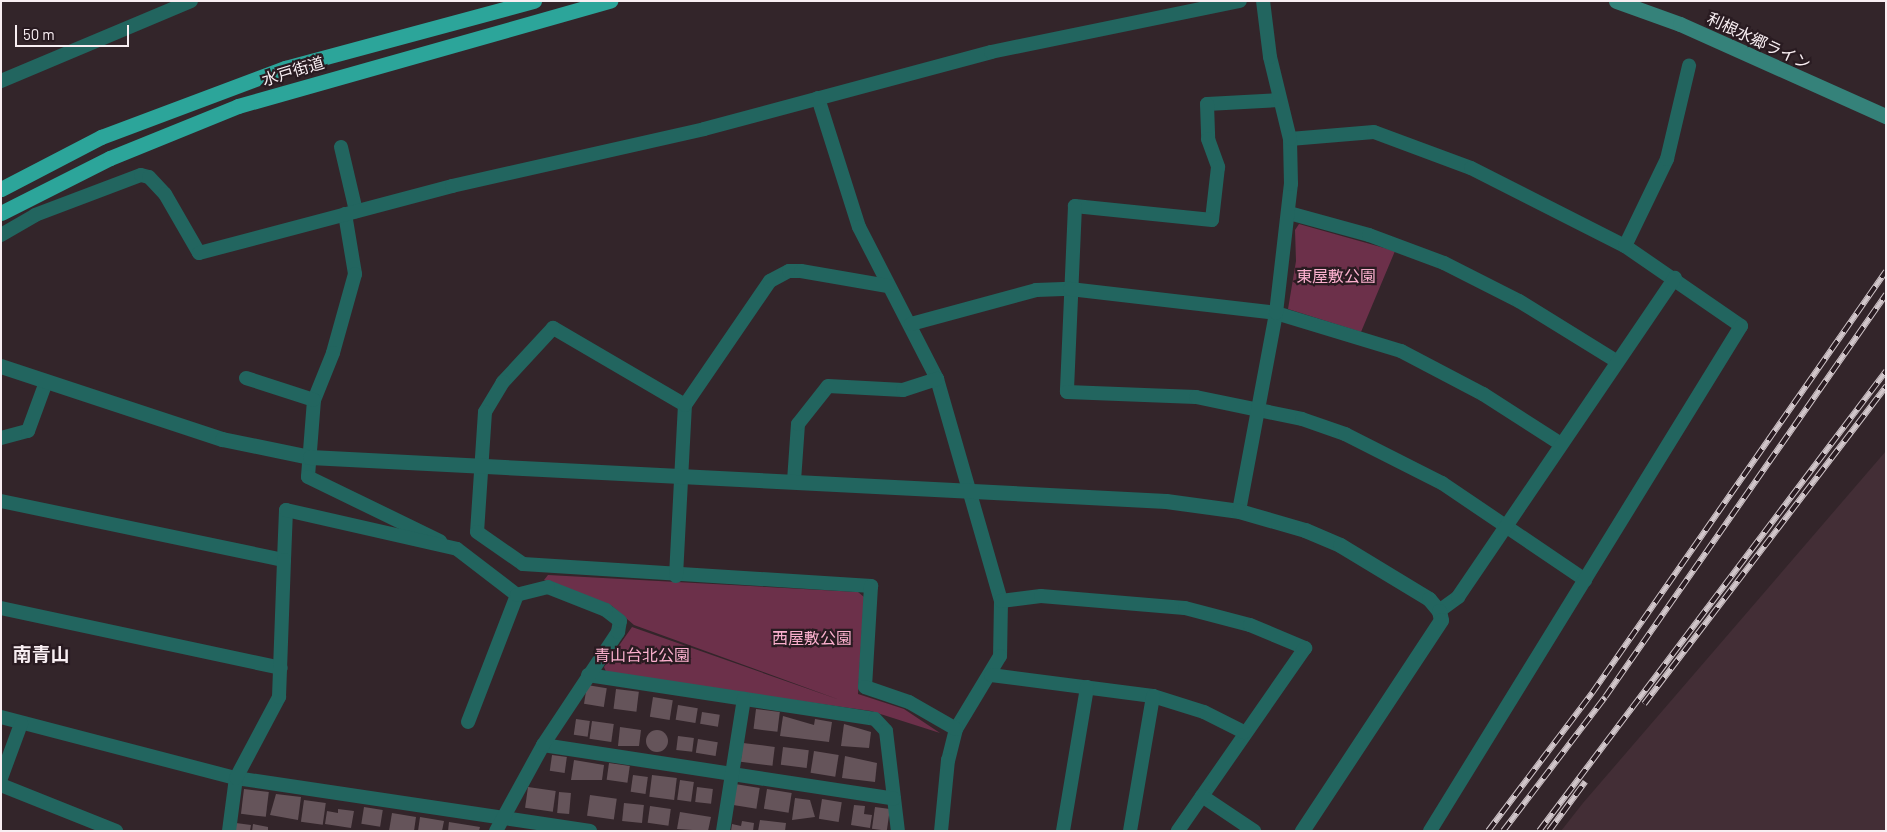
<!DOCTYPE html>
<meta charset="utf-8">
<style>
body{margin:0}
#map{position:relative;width:1887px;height:832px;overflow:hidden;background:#33252a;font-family:Barlow,"Noto Sans JP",sans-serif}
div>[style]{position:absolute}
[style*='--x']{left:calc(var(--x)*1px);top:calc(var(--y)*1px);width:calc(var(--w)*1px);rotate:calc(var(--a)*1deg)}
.built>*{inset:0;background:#432e36}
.green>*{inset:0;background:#6c304a}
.building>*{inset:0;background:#65545a;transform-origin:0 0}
.round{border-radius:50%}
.minor>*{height:14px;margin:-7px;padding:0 7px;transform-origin:7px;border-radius:7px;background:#22655f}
.tertiary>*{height:15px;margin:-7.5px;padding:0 7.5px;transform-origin:7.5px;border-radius:7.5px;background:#22655f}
.secondary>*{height:15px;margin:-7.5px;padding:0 7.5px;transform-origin:7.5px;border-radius:7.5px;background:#35827a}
.trunk>*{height:15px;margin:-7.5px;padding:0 7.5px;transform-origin:7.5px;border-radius:7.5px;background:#2ca59a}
.rail>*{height:5.5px;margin-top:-2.75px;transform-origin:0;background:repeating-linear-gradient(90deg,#291b21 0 11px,#d1c6ca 0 22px);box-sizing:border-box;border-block:1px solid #d1c6ca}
span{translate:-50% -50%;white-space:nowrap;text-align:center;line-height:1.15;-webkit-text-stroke:4.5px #291b21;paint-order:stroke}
.street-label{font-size:16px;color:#f8eef2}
.park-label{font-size:16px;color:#fbb0ce}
.quarter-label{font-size:19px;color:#f8eef2;font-weight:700}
.frame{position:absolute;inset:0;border:2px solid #f8eef2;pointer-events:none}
.scale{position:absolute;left:15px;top:25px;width:114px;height:22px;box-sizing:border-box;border:2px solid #f8eef2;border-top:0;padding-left:6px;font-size:15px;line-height:18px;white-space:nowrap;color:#f8eef2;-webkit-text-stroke:4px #291b21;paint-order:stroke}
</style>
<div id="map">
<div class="built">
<i style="clip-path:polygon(1886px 451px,1886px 831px,1561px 831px,1583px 803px)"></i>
</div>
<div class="green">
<i style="clip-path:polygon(1299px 224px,1395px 251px,1361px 332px,1288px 309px,1296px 261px,1295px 230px)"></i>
<i style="clip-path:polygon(548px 575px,858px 592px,864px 597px,858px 694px,904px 709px,940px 733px,871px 711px,607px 674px,604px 667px,632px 627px,840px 700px,634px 625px,612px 606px,544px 580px)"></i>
</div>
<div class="building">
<i style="left:587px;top:685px;width:20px;height:19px;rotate:9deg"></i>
<i style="left:616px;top:689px;width:23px;height:20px;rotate:7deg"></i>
<i style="left:653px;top:697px;width:20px;height:20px;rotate:9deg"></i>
<i style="left:678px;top:705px;width:20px;height:15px;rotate:9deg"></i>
<i style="left:756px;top:709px;width:24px;height:20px;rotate:7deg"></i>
<i style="left:702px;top:712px;width:18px;height:12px;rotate:9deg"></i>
<i style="clip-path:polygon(783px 716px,814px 725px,815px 719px,832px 722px,829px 742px,780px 736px)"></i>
<i style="left:576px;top:719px;width:14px;height:16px;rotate:8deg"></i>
<i style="left:592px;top:721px;width:22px;height:18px;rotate:8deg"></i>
<i style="clip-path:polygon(844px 724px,871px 732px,869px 748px,841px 746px)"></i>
<i style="clip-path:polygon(620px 727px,641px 730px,639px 746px,618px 746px)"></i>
<i class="round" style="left:646px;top:730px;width:22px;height:22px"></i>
<i style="left:678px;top:736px;width:16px;height:14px;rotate:7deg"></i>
<i style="left:698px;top:739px;width:20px;height:14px;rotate:9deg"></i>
<i style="left:743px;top:743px;width:32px;height:19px;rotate:7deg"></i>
<i style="left:783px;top:747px;width:26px;height:18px;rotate:7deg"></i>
<i style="left:814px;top:751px;width:25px;height:22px;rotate:9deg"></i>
<i style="left:552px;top:755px;width:15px;height:16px;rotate:8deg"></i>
<i style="clip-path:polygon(845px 756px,877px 763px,875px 782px,842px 778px)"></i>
<i style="clip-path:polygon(574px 760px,604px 765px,602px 780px,571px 780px)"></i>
<i style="left:609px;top:763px;width:21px;height:17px;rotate:8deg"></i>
<i style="left:633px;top:775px;width:15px;height:17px;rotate:8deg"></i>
<i style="left:652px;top:775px;width:25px;height:22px;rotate:7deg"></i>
<i style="left:680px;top:780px;width:14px;height:20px;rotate:8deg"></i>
<i style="left:735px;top:784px;width:25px;height:21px;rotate:9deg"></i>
<i style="left:528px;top:787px;width:28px;height:21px;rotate:8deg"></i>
<i style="left:697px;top:787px;width:16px;height:15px;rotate:7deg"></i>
<i style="left:244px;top:789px;width:25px;height:25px;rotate:7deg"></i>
<i style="left:767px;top:789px;width:25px;height:20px;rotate:9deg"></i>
<i style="left:559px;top:792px;width:12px;height:21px;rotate:5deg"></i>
<i style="clip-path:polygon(276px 794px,301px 797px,298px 820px,270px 815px)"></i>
<i style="left:590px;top:795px;width:27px;height:21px;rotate:8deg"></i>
<i style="clip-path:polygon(795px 798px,810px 800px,815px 817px,792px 820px)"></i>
<i style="left:822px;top:799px;width:20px;height:20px;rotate:9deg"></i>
<i style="left:304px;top:800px;width:22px;height:22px;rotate:8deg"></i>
<i style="left:624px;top:803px;width:20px;height:18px;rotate:6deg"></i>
<i style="clip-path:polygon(854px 805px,865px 806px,864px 814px,872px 815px,870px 828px,851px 825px)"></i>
<i style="left:650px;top:806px;width:21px;height:17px;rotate:8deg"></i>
<i style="left:364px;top:807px;width:19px;height:17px;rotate:9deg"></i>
<i style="left:875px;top:807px;width:15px;height:22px;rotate:8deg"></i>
<i style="clip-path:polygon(338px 809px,354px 811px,351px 828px,325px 824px,327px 811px,338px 813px)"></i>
<i style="clip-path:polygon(680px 812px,711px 817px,708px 831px,677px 829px)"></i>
<i style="clip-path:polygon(392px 813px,416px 817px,414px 831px,389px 831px)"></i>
<i style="clip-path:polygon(420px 817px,444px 821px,442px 831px,418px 831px)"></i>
<i style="clip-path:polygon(760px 820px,786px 823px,785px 831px,758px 831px)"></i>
<i style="clip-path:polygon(742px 821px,754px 823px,753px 831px,731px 831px,732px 824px,741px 826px)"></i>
<i style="clip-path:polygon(449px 822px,480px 827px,479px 831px,448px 831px)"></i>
<i style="clip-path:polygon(236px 823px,251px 825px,250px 831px,235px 831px)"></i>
<i style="clip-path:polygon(253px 824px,268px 827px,268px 831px,252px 831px)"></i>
</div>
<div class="minor">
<i style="--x:1;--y:81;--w:206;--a:-22.8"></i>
<i style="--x:818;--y:98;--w:135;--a:72.4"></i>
<i style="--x:859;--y:227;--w:171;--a:62.8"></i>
<i style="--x:937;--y:379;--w:231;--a:73.9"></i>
<i style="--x:1001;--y:601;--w:55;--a:91"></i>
<i style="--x:1000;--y:656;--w:85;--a:121.1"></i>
<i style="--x:956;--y:729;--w:32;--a:104"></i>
<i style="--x:948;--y:760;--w:71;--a:95.6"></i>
<i style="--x:1279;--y:100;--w:72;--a:176.8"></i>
<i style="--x:1207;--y:104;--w:35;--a:88"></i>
<i style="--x:1208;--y:139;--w:30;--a:70"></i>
<i style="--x:1218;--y:167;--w:53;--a:96.5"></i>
<i style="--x:1212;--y:220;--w:138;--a:-174.2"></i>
<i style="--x:1075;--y:206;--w:186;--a:92.5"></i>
<i style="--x:1067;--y:392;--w:129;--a:2.2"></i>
<i style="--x:1196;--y:397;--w:108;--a:11.7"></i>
<i style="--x:1302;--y:419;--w:46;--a:19.2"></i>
<i style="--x:1345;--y:434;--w:109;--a:26.8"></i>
<i style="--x:1442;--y:483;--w:173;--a:34.1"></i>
<i style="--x:1290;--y:139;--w:84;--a:-4.8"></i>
<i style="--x:1374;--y:132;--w:103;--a:20.4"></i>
<i style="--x:1471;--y:168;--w:173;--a:26.9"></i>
<i style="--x:1625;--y:246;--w:141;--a:34.6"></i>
<i style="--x:1741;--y:326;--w:593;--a:121.63"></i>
<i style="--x:341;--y:147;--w:66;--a:76.8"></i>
<i style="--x:1289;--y:213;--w:83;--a:15.4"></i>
<i style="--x:1369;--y:235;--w:80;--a:20.5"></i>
<i style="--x:1444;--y:263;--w:84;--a:26.9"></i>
<i style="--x:1519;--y:301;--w:114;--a:31.7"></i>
<i style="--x:345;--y:214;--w:61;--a:80.5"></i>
<i style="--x:355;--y:274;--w:82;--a:105.6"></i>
<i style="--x:333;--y:353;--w:51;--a:112"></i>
<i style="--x:314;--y:400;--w:77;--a:94.5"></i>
<i style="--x:308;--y:477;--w:147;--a:25.9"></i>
<i style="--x:1;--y:235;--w:39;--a:-30"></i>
<i style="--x:35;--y:215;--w:113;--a:-20.7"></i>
<i style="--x:141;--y:175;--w:8;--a:14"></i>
<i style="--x:149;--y:177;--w:23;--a:47"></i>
<i style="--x:165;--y:194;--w:68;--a:60"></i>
<i style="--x:199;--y:253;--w:262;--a:-14.8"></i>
<i style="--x:452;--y:186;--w:258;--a:-12.7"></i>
<i style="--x:704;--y:129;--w:297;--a:-15"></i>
<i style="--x:991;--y:52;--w:254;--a:-11.6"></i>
<i style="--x:1625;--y:246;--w:97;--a:-64.2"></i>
<i style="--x:1667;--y:159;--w:96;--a:-76.7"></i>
<i style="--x:911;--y:324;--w:130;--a:-15.2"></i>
<i style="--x:1036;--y:290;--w:34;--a:-2"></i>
<i style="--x:1070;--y:289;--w:207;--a:6.6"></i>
<i style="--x:1276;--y:313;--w:131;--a:16.9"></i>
<i style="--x:1401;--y:351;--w:93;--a:27.7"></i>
<i style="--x:1483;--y:394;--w:93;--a:32.7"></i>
<i style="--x:246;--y:378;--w:71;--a:17.9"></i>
<i style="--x:685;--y:405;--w:153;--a:-149.7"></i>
<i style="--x:553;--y:328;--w:74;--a:132.8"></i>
<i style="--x:503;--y:382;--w:35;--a:121"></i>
<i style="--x:485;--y:412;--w:120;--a:93.8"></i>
<i style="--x:477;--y:532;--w:56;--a:34.8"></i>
<i style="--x:523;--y:564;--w:349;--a:3.6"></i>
<i style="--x:871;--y:586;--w:101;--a:93.4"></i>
<i style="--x:865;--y:687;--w:46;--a:18.8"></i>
<i style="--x:909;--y:702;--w:54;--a:29.9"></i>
<i style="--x:1;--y:438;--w:28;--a:-15"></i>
<i style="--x:28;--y:431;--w:52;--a:-69.8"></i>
<i style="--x:794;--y:481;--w:57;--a:-86"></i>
<i style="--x:798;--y:424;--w:48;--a:-51.7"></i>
<i style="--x:828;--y:386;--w:75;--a:3.1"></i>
<i style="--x:903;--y:390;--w:36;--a:-18"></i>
<i style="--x:1;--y:501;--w:289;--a:11.8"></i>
<i style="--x:284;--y:560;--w:50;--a:-87.7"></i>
<i style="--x:286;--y:510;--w:175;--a:12.8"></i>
<i style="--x:457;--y:549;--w:76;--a:37.5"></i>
<i style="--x:517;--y:595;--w:136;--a:111.1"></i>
<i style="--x:1239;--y:511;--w:201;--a:-79.4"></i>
<i style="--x:1276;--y:313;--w:130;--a:-83.4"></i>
<i style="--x:1291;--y:184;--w:45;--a:-91.3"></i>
<i style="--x:1290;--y:139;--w:84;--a:-103.7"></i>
<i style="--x:1270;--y:57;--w:56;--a:-97.1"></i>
<i style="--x:676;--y:576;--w:171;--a:-87"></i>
<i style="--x:685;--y:405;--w:150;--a:-55.6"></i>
<i style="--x:770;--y:281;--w:21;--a:-28"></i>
<i style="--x:789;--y:271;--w:12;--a:0"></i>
<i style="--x:801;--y:271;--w:88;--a:9.8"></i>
<i style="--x:1001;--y:601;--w:40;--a:-7.1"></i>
<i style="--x:1041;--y:596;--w:144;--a:4.8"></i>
<i style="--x:1185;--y:608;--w:67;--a:14.7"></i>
<i style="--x:1250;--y:625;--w:60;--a:22.7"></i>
<i style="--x:1305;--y:648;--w:223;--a:124.8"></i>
<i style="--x:1;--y:608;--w:286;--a:12.1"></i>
<i style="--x:1439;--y:611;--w:24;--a:-36"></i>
<i style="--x:1458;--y:597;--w:386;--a:-55.8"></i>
<i style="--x:588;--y:675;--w:290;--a:8.7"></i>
<i style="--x:875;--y:719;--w:16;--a:47"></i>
<i style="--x:886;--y:731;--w:101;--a:83.2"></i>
<i style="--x:991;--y:675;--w:163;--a:7.4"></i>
<i style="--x:1153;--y:696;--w:53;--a:17.4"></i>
<i style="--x:1204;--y:712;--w:45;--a:26.6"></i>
<i style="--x:1;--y:717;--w:243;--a:14.6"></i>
<i style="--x:236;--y:778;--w:358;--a:8.5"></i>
<i style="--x:543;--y:745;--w:355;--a:8.7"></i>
<i style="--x:1;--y:778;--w:58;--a:-69.7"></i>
<i style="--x:1;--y:785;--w:124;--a:21.8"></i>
<i style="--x:1202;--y:796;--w:63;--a:33.9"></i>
<i style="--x:229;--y:831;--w:53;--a:-82.5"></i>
<i style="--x:236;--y:778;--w:92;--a:-62"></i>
<i style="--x:279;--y:697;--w:137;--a:-87.9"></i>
<i style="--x:496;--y:831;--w:98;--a:-61.3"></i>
<i style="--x:543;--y:745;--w:136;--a:-56.4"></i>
<i style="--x:618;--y:632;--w:11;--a:-80"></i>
<i style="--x:620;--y:621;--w:18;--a:-142"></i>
<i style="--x:606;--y:610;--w:62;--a:-158.4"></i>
<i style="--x:548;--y:587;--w:32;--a:166"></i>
<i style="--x:723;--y:831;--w:134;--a:-81"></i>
<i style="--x:1063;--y:831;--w:146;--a:-80.5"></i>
<i style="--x:1130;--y:831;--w:137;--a:-80.3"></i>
</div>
<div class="tertiary">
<i style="--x:1;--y:366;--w:233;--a:18.3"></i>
<i style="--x:222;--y:439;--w:90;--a:11.6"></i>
<i style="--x:310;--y:457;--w:857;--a:2.94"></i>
<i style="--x:1166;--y:501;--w:74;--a:7.8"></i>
<i style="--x:1239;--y:511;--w:69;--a:16.1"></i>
<i style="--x:1305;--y:530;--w:38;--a:23"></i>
<i style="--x:1340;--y:545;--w:104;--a:31.2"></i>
<i style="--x:1429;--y:599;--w:16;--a:50"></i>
<i style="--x:1439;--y:611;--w:9;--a:77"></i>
<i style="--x:1441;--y:620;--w:253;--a:123.4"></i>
</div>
<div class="secondary">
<i style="--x:1616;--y:1;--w:68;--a:19.8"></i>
<i style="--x:1680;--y:24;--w:226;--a:24.1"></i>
</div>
<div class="trunk">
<i style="--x:1;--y:189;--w:113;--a:-27.5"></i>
<i style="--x:101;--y:137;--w:197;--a:-20.6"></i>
<i style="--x:285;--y:68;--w:258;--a:-15.1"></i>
<i style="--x:1;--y:213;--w:122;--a:-26.8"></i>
<i style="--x:110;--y:158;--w:138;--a:-22.1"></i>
<i style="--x:238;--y:106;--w:387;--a:-15.8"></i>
</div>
<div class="rail">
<i style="--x:1644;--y:704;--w:400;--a:-52.7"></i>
<i style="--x:1488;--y:831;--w:173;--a:-53"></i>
<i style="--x:1592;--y:693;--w:514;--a:-55.14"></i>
<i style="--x:1503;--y:831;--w:168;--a:-52.7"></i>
<i style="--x:1605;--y:697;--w:491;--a:-55.1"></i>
<i style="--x:1539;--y:831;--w:576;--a:-52.97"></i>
<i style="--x:1549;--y:831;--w:61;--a:-53.7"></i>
</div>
<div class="street-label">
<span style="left:1759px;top:41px;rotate:25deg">利根水郷ライン</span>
<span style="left:293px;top:71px;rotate:-17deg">水戸街道</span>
</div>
<div class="park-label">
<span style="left:1336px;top:276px">東屋敷公園</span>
<span style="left:812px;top:638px">西屋敷公園</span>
<span style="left:642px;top:655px">青山台北公園</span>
</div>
<div class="quarter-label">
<span style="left:41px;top:654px">南青山</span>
</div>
<div class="frame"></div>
<div class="scale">50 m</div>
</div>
